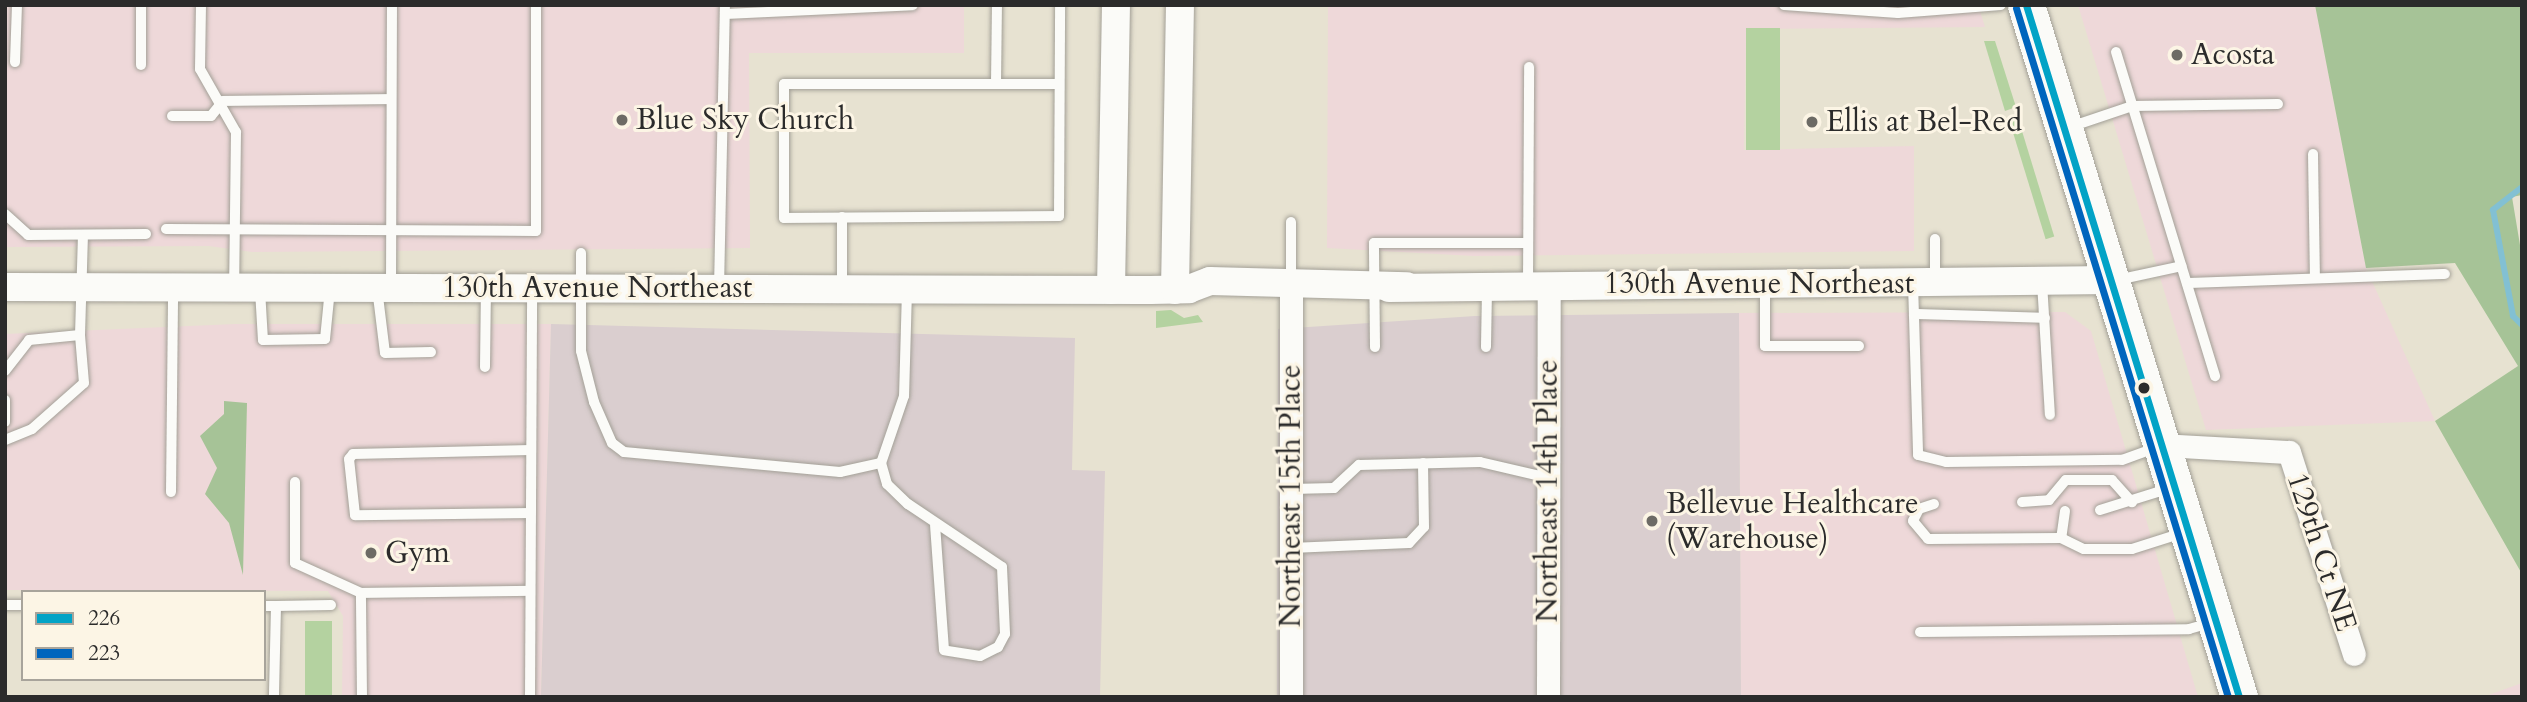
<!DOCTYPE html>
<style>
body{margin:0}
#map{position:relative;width:2527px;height:702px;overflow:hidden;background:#e7e2d1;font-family:Cardo,serif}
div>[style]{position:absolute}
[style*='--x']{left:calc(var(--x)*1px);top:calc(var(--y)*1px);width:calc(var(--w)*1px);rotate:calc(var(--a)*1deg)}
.built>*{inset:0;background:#eed8d9}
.industrial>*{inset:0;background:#dacecf}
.green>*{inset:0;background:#b4d2a0;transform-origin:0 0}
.forest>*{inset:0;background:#a6c397}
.stream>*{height:6px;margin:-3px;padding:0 3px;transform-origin:3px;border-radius:3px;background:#82c0d3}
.roads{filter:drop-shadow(0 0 2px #a3a097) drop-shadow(0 0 2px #a3a097)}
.service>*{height:10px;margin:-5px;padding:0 5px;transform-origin:5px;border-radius:5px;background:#fbfbf8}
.minor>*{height:23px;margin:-11.5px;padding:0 11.5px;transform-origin:11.5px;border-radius:11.5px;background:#fbfbf8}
.tertiary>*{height:28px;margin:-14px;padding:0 14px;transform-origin:14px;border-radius:14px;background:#fbfbf8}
.primary>*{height:37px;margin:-18.5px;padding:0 18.5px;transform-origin:18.5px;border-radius:18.5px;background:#fbfbf8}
.bus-1>*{height:7px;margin:-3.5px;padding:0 3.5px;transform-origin:3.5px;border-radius:3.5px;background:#02a3c6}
.bus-2>*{height:7px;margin:-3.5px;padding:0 3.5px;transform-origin:3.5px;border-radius:3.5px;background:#0065bd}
.dots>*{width:19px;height:19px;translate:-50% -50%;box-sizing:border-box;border:4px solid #fcf5e5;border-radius:50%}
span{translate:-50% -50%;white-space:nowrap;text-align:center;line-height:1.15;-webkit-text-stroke:6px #fcf5e5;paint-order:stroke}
.poi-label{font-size:30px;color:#2b2b2b}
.left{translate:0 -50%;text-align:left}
.street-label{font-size:30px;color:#2b2b2b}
.frame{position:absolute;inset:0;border:7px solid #2b2b2b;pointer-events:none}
.legend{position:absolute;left:21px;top:590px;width:245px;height:91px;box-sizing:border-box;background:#fcf5e5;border:2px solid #a8a49b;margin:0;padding:9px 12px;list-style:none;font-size:21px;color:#2b2b2b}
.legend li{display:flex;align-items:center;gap:14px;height:35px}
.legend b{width:35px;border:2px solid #a8a49b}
</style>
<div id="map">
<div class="built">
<i style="clip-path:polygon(5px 5px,964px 5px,964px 53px,749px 53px,750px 248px,252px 252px,209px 246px,5px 247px)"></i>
<i style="clip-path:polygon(1328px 5px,1978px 5px,1985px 27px,1746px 29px,1744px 150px,1914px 146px,1914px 251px,1474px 256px,1327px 248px)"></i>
<i style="clip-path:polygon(2078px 5px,2315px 5px,2366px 268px,2435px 421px,2206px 430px)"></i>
<i style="clip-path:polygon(2065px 312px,2091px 331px,2198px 697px,1741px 697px,1739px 313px)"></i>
<i style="clip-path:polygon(235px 324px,551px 324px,541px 697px,342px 697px,343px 616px,328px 591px,5px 590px,5px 334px)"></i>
<i style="clip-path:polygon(2522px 683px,2522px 697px,2483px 697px)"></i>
</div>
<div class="industrial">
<i style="clip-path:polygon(1739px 313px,1741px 697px,1277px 697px,1278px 329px,1475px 316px)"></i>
<i style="clip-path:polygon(551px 324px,1075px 338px,1072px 470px,1105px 471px,1100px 697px,541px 697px)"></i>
</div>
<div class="green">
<i style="left:1746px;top:28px;width:34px;height:122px"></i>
<i style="clip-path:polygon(1984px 41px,1995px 41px,2016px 107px,2005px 111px)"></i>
<i style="left:2018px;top:118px;width:124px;height:9px;rotate:73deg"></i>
<i style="clip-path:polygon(1171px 310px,1184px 318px,1198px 315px,1203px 322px,1156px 328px,1156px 311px)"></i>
<i style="left:305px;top:621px;width:27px;height:76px"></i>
</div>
<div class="forest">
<i style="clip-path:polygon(2315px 5px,2522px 5px,2522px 195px,2512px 197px,2522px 257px,2522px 574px,2435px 421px,2518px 366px,2455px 263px,2366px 268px)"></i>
<i style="clip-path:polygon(224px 401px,247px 403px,243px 575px,229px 523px,205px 494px,217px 468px,200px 436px,224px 414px)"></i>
</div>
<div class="stream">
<i style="--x:2522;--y:187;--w:37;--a:142"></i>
<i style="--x:2493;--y:210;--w:108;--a:79.3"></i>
<i style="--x:2513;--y:316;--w:13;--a:45"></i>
</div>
<div class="roads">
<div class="service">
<i style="--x:201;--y:5;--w:64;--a:90.9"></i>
<i style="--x:200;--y:69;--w:73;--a:60.3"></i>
<i style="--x:236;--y:132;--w:154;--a:90.7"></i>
<i style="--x:1784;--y:5;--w:114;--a:4"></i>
<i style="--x:1898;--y:13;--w:103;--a:-4.4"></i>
<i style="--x:725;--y:14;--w:188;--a:-2.7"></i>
<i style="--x:2116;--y:52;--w:339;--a:73"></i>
<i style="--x:15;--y:62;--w:57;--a:-88"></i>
<i style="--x:141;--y:65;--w:60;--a:-90"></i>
<i style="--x:996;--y:84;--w:79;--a:-89.3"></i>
<i style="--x:1059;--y:84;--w:275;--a:180"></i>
<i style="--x:784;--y:84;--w:134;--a:90"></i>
<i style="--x:784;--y:218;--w:275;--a:-0.4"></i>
<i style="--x:1059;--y:216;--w:211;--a:-89.7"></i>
<i style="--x:172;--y:116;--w:39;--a:0"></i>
<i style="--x:211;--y:116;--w:19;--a:-51"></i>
<i style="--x:223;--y:101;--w:168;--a:-0.7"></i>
<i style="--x:2070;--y:127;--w:65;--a:-18.7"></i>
<i style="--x:2132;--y:106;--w:146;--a:-0.8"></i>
<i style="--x:2313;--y:154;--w:124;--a:89.1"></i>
<i style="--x:5;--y:214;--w:31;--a:42"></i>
<i style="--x:28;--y:235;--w:118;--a:-0.5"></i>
<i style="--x:842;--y:217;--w:71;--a:90"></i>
<i style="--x:166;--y:229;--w:370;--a:0.3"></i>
<i style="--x:536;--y:231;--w:226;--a:-90"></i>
<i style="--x:1935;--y:239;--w:41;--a:90"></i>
<i style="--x:581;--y:253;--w:98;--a:90"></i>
<i style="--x:581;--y:351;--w:53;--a:75.7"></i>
<i style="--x:594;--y:402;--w:45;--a:66.3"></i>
<i style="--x:612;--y:443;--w:15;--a:37"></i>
<i style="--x:624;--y:452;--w:217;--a:5.3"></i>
<i style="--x:840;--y:472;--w:42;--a:-12.4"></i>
<i style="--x:2117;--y:280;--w:66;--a:-12.2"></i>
<i style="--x:1291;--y:282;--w:60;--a:-90"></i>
<i style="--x:2042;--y:282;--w:133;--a:86.6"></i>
<i style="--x:1913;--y:283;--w:172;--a:88.3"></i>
<i style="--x:1918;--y:455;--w:29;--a:14"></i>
<i style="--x:1946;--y:462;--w:176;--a:-0.7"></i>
<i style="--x:2122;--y:460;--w:37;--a:-20"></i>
<i style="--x:2187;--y:283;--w:258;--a:-2"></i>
<i style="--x:391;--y:285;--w:280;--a:-89.8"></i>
<i style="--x:1528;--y:285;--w:218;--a:-89.7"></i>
<i style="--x:1765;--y:287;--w:59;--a:90"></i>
<i style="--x:1765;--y:346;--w:94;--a:0"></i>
<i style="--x:377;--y:288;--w:65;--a:83"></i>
<i style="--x:385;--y:353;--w:46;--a:-1.2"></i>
<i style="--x:719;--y:288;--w:283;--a:-88.8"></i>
<i style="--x:260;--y:290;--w:50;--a:86.6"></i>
<i style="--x:263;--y:340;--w:62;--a:-0.9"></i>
<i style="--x:325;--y:339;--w:50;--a:-84.3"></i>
<i style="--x:907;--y:290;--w:106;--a:91.6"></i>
<i style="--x:904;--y:396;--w:71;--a:108.9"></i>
<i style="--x:881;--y:463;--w:22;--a:74"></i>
<i style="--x:887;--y:484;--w:29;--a:44"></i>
<i style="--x:908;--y:504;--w:113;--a:33.8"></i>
<i style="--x:1002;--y:567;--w:67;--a:87.4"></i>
<i style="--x:1005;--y:634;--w:15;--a:118"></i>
<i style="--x:998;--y:647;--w:20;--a:153"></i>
<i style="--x:980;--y:656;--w:36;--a:-171"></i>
<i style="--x:944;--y:650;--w:125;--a:-94.1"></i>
<i style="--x:1914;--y:314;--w:131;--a:1.7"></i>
<i style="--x:1375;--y:347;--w:104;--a:-90.6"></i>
<i style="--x:1374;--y:243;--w:154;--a:0"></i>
<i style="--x:1486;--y:347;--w:60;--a:-89"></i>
<i style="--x:485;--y:367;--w:77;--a:-89.3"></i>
<i style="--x:5;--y:371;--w:39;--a:-52"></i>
<i style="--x:29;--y:340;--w:51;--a:-5.6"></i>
<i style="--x:80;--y:335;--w:100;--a:-88.3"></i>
<i style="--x:5;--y:400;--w:22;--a:90"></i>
<i style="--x:5;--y:440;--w:29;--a:-22"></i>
<i style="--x:32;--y:429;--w:69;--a:-41.5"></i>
<i style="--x:84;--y:383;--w:48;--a:-94.8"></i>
<i style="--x:295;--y:482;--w:81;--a:90"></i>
<i style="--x:295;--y:563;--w:72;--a:24.4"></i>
<i style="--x:1291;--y:489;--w:43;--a:-1.3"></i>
<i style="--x:1334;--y:488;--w:34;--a:-43"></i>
<i style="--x:1359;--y:465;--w:121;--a:-1.4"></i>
<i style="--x:1480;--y:462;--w:70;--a:13.2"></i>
<i style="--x:171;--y:492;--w:203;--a:-89.4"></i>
<i style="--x:2022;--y:502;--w:27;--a:-4"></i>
<i style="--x:2049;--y:500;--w:26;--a:-50"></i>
<i style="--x:2066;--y:480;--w:46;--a:0"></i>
<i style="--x:2112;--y:480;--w:30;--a:48"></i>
<i style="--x:1934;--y:504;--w:16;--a:162"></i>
<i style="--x:1919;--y:509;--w:13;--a:117"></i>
<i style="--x:1913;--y:521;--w:23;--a:50"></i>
<i style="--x:1928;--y:539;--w:133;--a:-0.4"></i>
<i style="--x:2100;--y:510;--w:73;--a:-17.4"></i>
<i style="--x:2065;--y:511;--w:27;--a:98"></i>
<i style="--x:2061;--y:538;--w:25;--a:26"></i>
<i style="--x:2084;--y:549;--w:48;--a:0"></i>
<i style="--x:2132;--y:549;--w:52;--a:-17.7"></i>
<i style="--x:531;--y:513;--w:176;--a:179.3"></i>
<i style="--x:355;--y:515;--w:56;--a:-96.1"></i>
<i style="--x:349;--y:459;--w:6;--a:-51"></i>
<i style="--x:353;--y:454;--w:178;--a:-1.3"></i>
<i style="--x:1291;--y:548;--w:118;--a:-2.4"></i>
<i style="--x:1409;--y:543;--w:22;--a:-47"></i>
<i style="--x:1424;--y:527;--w:64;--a:-90.9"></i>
<i style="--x:5;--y:605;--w:18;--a:0"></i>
<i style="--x:264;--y:606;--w:12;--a:0"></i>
<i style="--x:276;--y:606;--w:91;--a:91.3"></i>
<i style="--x:276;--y:606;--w:55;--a:-1"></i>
<i style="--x:1920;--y:632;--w:269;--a:-0.6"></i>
<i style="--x:2189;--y:629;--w:22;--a:-16"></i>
<i style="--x:362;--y:697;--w:104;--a:-90.6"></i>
<i style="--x:361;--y:593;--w:169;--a:-0.7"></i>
<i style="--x:530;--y:697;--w:407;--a:-89.7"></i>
</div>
<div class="minor">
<i style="--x:2162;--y:445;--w:127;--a:3.2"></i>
<i style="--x:2289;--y:452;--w:212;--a:72.2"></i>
<i style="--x:1291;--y:697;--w:402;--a:-90"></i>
<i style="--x:1548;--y:697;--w:412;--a:-89.9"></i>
</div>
<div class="tertiary">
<i style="--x:5;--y:287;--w:1145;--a:0.15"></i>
<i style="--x:1150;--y:290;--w:39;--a:-1"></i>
<i style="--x:1189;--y:289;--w:22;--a:-21"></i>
<i style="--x:1210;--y:281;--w:197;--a:1.5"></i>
<i style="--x:1389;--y:288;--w:722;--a:-0.63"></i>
<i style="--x:1111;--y:290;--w:285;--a:-89"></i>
<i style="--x:1175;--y:290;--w:285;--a:-89"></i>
</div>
<div class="primary">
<i style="--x:2026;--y:5;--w:724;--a:72.89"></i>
</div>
</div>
<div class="bus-1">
<i style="--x:2026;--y:5;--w:724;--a:72.89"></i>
</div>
<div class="bus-2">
<i style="--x:2016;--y:8;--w:721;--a:72.9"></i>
</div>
<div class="dots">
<i style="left:2177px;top:55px;background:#6d6b65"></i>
<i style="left:622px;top:120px;background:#6d6b65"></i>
<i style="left:1812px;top:122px;background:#6d6b65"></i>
<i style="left:2144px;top:388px;background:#2b2b2b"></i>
<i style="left:1652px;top:521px;background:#6d6b65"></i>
<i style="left:371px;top:553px;background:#6d6b65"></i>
</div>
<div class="poi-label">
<span class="left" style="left:2191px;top:55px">Acosta</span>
<span class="left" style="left:636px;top:120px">Blue Sky Church</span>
<span class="left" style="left:1826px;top:122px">Ellis at Bel-Red</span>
<span class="left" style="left:1666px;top:521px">Bellevue Healthcare<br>(Warehouse)</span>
<span class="left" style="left:385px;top:553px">Gym</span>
</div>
<div class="street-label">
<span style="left:1759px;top:284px">130th Avenue Northeast</span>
<span style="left:597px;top:288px">130th Avenue Northeast</span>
<span style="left:1548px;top:491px;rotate:-90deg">Northeast 14th Place</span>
<span style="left:1291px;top:496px;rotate:-90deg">Northeast 15th Place</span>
<span style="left:2321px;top:552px;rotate:72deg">129th Ct NE</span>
</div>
<div class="frame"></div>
<ul class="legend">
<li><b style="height:9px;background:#02a3c6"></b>226</li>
<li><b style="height:9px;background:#0065bd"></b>223</li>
</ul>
</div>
